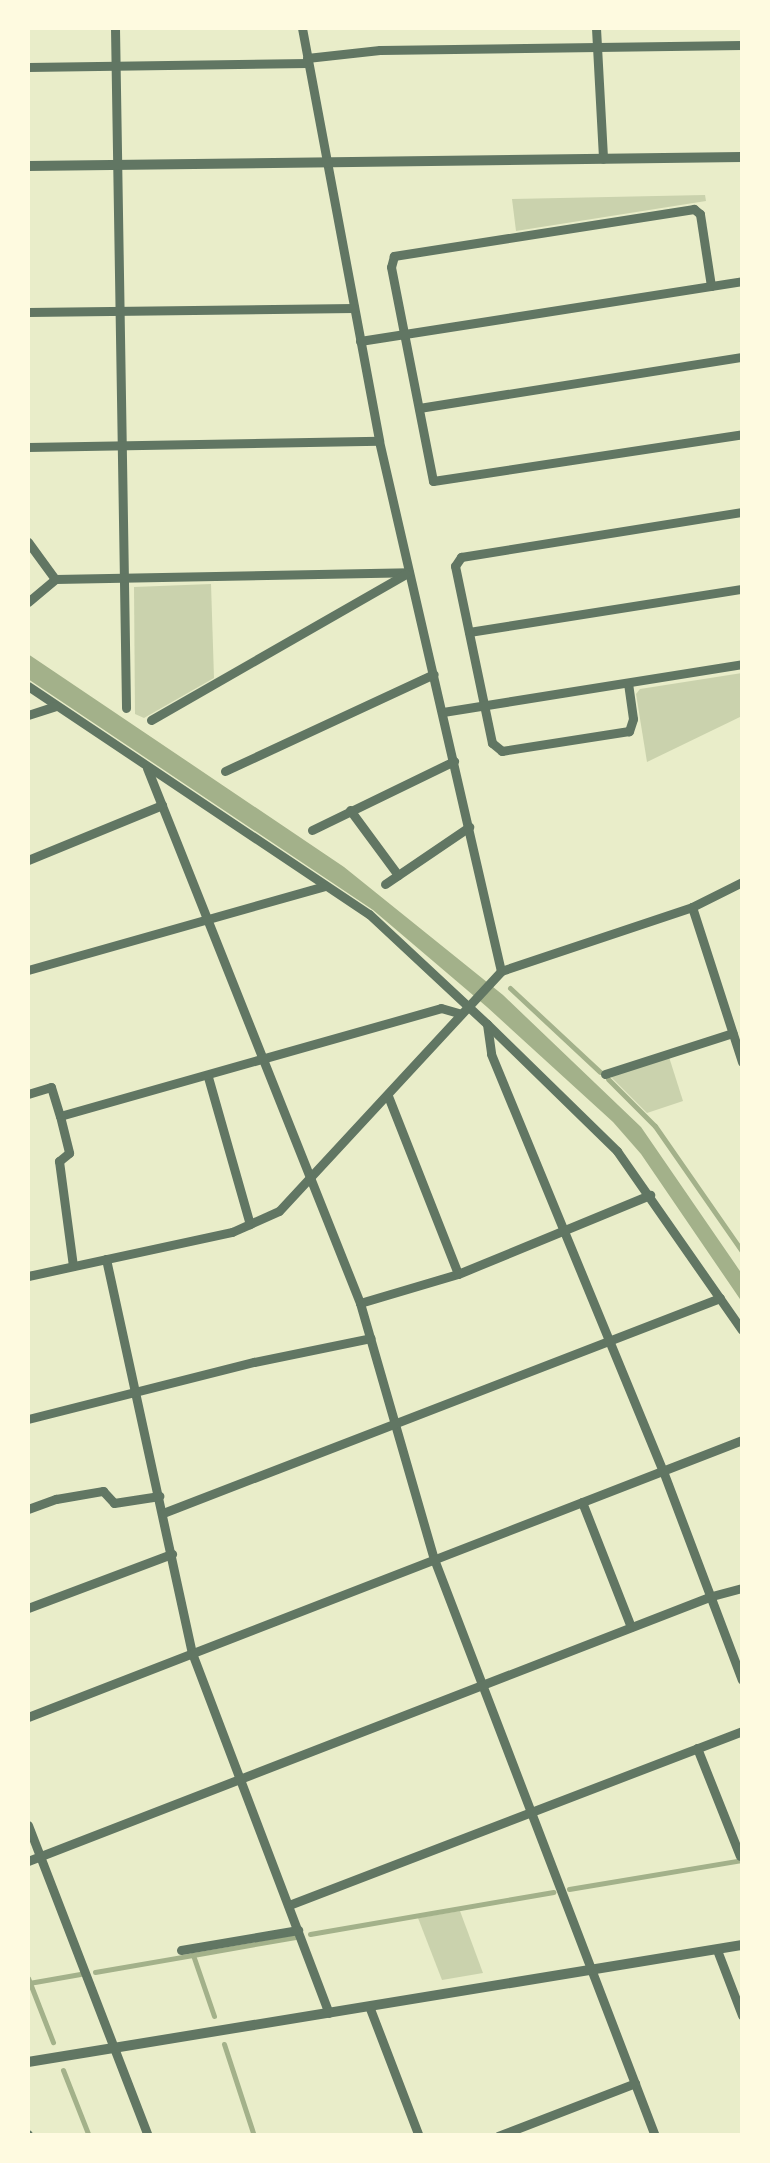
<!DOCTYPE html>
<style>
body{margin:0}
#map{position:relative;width:770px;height:2163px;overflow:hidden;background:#e9edc9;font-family:"Space Grotesk",sans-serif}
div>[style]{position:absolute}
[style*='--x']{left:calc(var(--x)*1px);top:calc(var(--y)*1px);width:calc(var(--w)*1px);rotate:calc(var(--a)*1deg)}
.green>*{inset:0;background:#cad2ad}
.water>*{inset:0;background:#a3b18a}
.stream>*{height:5px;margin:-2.5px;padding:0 2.5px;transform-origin:2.5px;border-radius:2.5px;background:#a3b18a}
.minor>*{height:9px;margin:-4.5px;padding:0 4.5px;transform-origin:4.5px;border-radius:4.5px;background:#617663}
.tertiary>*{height:10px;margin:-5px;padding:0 5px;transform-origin:5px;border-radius:5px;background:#617663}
span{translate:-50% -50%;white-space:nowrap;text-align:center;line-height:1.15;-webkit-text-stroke:9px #fefae0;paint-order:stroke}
.frame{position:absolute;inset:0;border:30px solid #fefae0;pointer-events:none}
</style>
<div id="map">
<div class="green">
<i style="clip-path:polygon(705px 195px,706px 201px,516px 231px,512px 199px)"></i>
<i style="clip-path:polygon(211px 584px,214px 678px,144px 718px,135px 714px,134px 587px)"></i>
<i style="clip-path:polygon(742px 673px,742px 716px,647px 762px,636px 694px,640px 689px)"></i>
<i style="clip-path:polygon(669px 1057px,683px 1101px,647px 1113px,611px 1077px)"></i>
<i style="clip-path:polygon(460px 1911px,483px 1973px,442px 1980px,418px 1918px)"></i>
</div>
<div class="water">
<i style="clip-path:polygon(28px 654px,344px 867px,503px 995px,641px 1127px,742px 1274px,742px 1302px,641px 1154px,613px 1122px,487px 1007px,373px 910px,28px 679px)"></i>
</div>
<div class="stream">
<i style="--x:510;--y:988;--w:123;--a:43"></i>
<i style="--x:608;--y:1079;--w:66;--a:45"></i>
<i style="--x:655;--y:1126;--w:152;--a:55.2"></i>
<i style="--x:569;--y:1889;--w:175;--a:-9.5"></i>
<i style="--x:310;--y:1934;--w:247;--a:-9.8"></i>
<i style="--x:95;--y:1972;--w:99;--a:-9.8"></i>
<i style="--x:28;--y:1978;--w:69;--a:68.7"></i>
<i style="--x:29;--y:1983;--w:52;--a:-10"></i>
<i style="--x:214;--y:2016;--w:65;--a:-109"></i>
<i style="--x:193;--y:1955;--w:104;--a:-10"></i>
<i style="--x:224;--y:2044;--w:97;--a:71.9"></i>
<i style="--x:63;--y:2070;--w:71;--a:68.5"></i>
</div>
<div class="minor">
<i style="--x:115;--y:28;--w:680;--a:89.07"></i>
<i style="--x:302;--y:28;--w:420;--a:79.4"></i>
<i style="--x:379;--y:441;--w:544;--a:77.04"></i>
<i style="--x:596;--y:28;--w:131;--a:86.9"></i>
<i style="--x:307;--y:58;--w:73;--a:-6.3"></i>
<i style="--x:380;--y:50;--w:362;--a:-0.8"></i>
<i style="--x:28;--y:67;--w:280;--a:-0.8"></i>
<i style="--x:711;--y:286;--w:73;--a:-98.7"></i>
<i style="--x:700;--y:214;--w:8;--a:-140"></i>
<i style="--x:694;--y:209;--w:304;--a:171.1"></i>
<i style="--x:394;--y:256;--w:11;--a:105"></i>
<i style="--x:391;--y:267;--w:218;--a:78.9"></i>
<i style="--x:433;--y:481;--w:313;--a:-8.6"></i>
<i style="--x:28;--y:312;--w:326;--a:-0.7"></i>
<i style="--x:360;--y:341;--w:387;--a:-8.9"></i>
<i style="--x:419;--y:408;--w:327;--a:-9"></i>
<i style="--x:28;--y:447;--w:351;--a:-1"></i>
<i style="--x:28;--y:542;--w:46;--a:53.9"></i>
<i style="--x:28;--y:602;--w:35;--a:-40"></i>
<i style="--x:55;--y:579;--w:354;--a:-1.1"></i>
<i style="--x:469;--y:632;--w:276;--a:-9"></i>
<i style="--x:628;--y:683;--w:36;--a:82"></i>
<i style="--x:633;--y:719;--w:13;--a:108"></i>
<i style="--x:629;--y:731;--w:129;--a:171.1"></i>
<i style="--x:502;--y:751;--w:13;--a:-141"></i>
<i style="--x:492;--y:743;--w:181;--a:-101.8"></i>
<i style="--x:455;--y:566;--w:11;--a:-56"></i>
<i style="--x:461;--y:557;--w:285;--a:-9.1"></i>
<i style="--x:28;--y:686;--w:410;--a:33.8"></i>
<i style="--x:369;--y:914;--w:161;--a:43"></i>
<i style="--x:487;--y:1024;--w:30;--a:82"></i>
<i style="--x:491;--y:1054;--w:451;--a:67.6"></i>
<i style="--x:663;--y:1471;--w:223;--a:69.3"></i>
<i style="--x:443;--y:712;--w:303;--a:-9.1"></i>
<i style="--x:28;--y:715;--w:28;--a:-18"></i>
<i style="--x:151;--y:720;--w:294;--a:-29.8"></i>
<i style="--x:147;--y:768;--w:576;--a:68.29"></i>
<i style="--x:360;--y:1303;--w:266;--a:73.9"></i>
<i style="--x:434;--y:1559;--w:618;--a:69.04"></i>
<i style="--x:225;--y:771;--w:230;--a:-24.9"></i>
<i style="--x:350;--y:810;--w:81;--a:53.6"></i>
<i style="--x:312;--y:830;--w:158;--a:-25.9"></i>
<i style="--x:28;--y:860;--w:145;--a:-22.3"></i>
<i style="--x:385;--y:884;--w:102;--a:-34.2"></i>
<i style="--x:692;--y:907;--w:163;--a:72.1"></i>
<i style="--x:28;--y:970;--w:309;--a:-15.8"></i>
<i style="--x:487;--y:1024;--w:182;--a:44.3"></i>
<i style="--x:617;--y:1151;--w:218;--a:55.1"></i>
<i style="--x:605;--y:1074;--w:134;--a:-17.8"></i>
<i style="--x:208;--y:1077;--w:153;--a:74.1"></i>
<i style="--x:28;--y:1094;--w:24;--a:-17"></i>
<i style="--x:51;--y:1087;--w:30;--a:73"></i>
<i style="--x:60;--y:1116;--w:38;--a:76"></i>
<i style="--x:69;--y:1153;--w:13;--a:141"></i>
<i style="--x:59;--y:1161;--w:106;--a:82.4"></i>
<i style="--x:388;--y:1096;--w:191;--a:68.5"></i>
<i style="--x:60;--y:1116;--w:396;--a:-15.8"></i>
<i style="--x:441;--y:1008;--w:19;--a:16"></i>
<i style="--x:106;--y:1259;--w:403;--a:77.7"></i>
<i style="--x:192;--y:1653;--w:385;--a:69.2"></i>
<i style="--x:28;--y:1276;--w:209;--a:-12.2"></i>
<i style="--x:232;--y:1232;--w:51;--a:-24.1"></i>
<i style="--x:279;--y:1211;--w:327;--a:-47.2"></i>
<i style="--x:501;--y:971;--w:201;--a:-18.5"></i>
<i style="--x:692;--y:907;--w:56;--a:-26.6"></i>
<i style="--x:360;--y:1303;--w:102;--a:-16.5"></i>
<i style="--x:458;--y:1274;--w:208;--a:-22.4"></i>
<i style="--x:28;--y:1419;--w:233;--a:-14.2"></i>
<i style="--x:254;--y:1362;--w:119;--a:-11.6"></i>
<i style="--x:582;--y:1502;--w:134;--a:68.6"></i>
<i style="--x:28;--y:1509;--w:30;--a:-20"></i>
<i style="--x:56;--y:1499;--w:48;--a:-9.7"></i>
<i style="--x:103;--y:1491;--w:16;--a:47"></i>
<i style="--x:114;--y:1503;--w:46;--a:-8.8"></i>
<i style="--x:163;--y:1513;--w:597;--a:-21.11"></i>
<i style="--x:28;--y:1608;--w:154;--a:-20.6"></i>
<i style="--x:28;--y:1717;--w:766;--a:-21.2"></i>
<i style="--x:697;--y:1748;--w:116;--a:68.3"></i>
<i style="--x:28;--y:1825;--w:333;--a:68.9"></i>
<i style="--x:28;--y:1861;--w:734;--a:-21.18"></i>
<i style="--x:712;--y:1596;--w:31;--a:-15"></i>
<i style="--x:289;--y:1905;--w:485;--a:-21"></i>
<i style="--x:181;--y:1950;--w:119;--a:-9.7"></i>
<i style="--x:717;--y:1950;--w:70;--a:69"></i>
<i style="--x:369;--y:2006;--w:139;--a:69"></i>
<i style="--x:498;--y:2136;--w:147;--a:-21.1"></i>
</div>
<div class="tertiary">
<i style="--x:28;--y:166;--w:714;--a:-0.72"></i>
<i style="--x:28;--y:2062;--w:724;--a:-9.31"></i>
<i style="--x:28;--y:2135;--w:1;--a:90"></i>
</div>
<div class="frame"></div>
</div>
